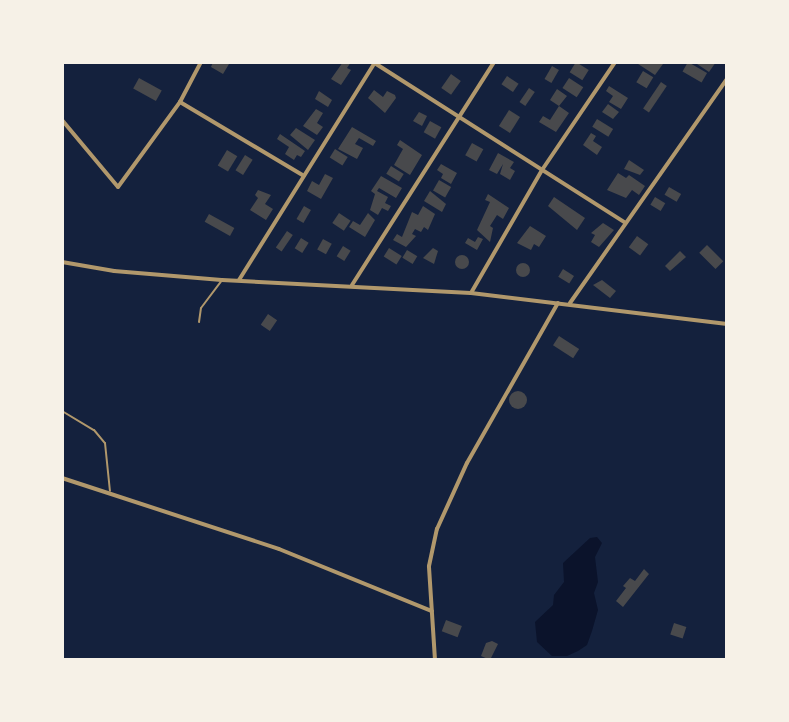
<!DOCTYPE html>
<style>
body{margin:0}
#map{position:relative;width:789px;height:722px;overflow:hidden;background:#14213d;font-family:Roboto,sans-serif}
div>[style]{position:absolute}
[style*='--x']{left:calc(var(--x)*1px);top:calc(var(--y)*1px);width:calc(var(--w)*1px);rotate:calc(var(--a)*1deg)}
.water>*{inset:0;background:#0b132b}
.building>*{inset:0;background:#48494c;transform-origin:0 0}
.round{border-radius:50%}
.service>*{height:2px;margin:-1px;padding:0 1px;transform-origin:1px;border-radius:1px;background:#b1986c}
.minor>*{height:4px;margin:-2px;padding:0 2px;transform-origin:2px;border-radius:2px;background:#b1986c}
span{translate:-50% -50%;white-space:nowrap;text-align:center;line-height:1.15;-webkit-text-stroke:6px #f6f1e7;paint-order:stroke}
.frame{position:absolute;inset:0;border:64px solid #f6f1e7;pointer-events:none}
</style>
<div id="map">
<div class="water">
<i style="clip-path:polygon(597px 537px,602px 543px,595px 557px,598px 582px,594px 593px,598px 610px,592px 631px,587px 645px,578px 651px,567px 656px,552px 656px,537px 642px,535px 622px,553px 605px,554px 595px,564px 582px,563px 563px,590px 538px)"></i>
</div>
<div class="building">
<i style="clip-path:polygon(213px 62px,225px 62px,229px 64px,223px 74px,211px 67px)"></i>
<i style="clip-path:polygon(343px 62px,351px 62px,347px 68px,351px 70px,341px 85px,331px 79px)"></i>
<i style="left:576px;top:62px;width:15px;height:12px;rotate:32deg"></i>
<i style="clip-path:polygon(635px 62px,659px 62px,663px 64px,655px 75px)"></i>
<i style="left:688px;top:62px;width:22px;height:11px;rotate:30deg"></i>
<i style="clip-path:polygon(694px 62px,716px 62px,709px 72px)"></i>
<i style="left:552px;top:66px;width:8px;height:15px;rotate:30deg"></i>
<i style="left:643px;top:71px;width:12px;height:13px;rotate:31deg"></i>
<i style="left:451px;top:74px;width:12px;height:17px;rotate:35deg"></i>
<i style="left:507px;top:76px;width:14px;height:10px;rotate:34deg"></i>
<i style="left:139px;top:78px;width:26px;height:12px;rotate:29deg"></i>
<i style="left:569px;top:78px;width:17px;height:12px;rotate:33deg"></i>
<i style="left:661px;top:82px;width:7px;height:32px;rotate:34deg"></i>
<i style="clip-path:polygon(609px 86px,628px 98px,621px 109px,609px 102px,613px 96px,606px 91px)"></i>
<i style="left:529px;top:88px;width:7px;height:17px;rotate:34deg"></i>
<i style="clip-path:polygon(557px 89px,567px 96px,559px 106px,569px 113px,556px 132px,539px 122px,543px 116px,550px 120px,559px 106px,550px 100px)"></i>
<i style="clip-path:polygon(374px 90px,383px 97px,387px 91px,395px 95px,396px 98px,385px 113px,368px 98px)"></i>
<i style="clip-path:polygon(319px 91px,332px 100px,328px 107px,315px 99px)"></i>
<i style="clip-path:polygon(608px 104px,619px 112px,613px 119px,602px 112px)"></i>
<i style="clip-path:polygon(316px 109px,323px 113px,317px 123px,323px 127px,317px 135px,303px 126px)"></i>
<i style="left:509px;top:110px;width:13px;height:19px;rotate:32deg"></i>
<i style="clip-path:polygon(419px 112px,427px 116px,422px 126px,413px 121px)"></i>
<i style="left:597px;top:119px;width:19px;height:9px;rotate:32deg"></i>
<i style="left:430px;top:121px;width:13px;height:13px;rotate:29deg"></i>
<i style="clip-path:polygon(352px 127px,376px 141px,373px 146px,359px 138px,355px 144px,363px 148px,357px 159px,338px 149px)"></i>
<i style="clip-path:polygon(296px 128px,315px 140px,308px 150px,290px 135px)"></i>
<i style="clip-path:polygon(591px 133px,596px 136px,593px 141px,602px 147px,597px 155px,583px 145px)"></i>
<i style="clip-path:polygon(280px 134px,305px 151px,301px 157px,297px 155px,294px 160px,285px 154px,289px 147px,277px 139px)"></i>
<i style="clip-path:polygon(400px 140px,422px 155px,410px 175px,394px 165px,403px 149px,397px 145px)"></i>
<i style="left:472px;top:143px;width:13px;height:14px;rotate:29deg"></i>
<i style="left:335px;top:149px;width:15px;height:10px;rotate:32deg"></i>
<i style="left:227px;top:150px;width:12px;height:18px;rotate:31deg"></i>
<i style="clip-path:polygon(498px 153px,514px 162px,510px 168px,515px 171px,510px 180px,500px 174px,503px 164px,497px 174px,489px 170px)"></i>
<i style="left:245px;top:155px;width:9px;height:18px;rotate:32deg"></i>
<i style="clip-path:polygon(629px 160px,644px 170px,640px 175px,624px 169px)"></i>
<i style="clip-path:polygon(441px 164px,457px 173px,451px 184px,441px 178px,443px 174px,437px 170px)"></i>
<i style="left:391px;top:166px;width:15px;height:9px;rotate:32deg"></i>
<i style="clip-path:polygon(618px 173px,626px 178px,629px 175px,645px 186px,639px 195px,632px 190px,626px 198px,607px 190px)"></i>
<i style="clip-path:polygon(325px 174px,333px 178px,321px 199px,307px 191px,312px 181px,319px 185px)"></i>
<i style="clip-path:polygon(381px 176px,402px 188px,396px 198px,379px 188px,377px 191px,388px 197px,385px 203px,391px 206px,388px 211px,382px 208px,378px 215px,370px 210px,375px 194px,371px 191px)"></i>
<i style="left:439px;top:180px;width:14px;height:12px;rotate:30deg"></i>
<i style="left:669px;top:187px;width:14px;height:9px;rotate:30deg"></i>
<i style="clip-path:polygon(258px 190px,271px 195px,265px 204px,273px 209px,266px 220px,250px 210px,258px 198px,255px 195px)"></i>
<i style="clip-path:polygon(430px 191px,446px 204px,442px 212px,424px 201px)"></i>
<i style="clip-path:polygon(488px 194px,509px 208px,503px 219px,497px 215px,490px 226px,493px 228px,490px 242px,477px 230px,490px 202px,485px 200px)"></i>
<i style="clip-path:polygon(554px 197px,585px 218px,577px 230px,548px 206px)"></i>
<i style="left:655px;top:197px;width:12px;height:9px;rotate:31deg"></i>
<i style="left:304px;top:206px;width:8px;height:15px;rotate:30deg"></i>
<i style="clip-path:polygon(423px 206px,435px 214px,428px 230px,424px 227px,421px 232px,415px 229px,412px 234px,416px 236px,406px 247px,393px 240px,397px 234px,402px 237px,412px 212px,418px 215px)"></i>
<i style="left:339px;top:213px;width:14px;height:12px;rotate:34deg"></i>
<i style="clip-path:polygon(368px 213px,375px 220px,365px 237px,349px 227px,353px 221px,360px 225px)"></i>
<i style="left:209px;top:214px;width:29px;height:9px;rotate:29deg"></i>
<i style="clip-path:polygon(603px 223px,614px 230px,599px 247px,591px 242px,595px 235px,591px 233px)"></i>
<i style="clip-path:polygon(530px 226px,546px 236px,539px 247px,534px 244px,531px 250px,517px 243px)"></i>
<i style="left:287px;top:231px;width:7px;height:20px;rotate:34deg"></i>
<i style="left:637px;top:236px;width:14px;height:14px;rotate:36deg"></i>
<i style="clip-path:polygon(478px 237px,483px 239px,477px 250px,465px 243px,468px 238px,475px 242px)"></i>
<i style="left:301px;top:238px;width:9px;height:12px;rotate:32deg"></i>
<i style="left:323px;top:239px;width:10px;height:12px;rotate:29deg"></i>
<i style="left:707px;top:245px;width:23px;height:11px;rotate:45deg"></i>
<i style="left:343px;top:246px;width:9px;height:12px;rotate:32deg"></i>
<i style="left:389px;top:248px;width:15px;height:10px;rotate:32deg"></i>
<i style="clip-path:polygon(433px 248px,438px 251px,434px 264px,423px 258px)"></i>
<i style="left:407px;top:250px;width:12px;height:9px;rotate:31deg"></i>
<i style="clip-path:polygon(680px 251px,686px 257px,670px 271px,665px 266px)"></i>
<i class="round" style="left:455px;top:255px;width:14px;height:14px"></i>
<i class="round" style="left:516px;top:263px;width:14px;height:14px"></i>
<i style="left:563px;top:269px;width:13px;height:9px;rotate:32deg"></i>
<i style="clip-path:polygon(602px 280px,616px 291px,610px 298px,593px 285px)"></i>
<i style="left:268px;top:314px;width:11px;height:13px;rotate:34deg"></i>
<i style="left:559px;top:336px;width:24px;height:11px;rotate:33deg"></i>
<i class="round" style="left:509px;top:391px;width:18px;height:18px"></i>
<i style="clip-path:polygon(644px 569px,649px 574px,623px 607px,616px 601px,626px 588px,623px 586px,630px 578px,635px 581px)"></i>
<i style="left:446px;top:620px;width:17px;height:12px;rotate:21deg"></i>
<i style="left:674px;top:623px;width:13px;height:12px;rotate:18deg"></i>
<i style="clip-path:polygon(492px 641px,498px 644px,490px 660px,481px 656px,486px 643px)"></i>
</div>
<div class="service">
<i style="--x:199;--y:322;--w:14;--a:-82"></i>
<i style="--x:201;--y:308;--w:34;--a:-53"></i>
<i style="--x:62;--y:411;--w:37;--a:31"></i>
<i style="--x:94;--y:430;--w:17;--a:50"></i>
<i style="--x:105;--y:443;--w:48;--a:84.1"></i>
</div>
<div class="minor">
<i style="--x:373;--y:62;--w:298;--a:32.5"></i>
<i style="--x:180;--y:102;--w:144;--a:30.8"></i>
<i style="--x:62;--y:120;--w:87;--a:50.1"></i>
<i style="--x:118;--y:187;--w:105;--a:-53.9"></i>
<i style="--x:180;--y:102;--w:45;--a:-62.3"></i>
<i style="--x:62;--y:262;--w:53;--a:9.8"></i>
<i style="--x:114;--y:271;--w:108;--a:4.8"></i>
<i style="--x:222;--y:280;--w:249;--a:3"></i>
<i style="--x:471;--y:293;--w:258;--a:6.9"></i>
<i style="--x:239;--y:280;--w:257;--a:-58"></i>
<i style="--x:352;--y:285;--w:264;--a:-57.5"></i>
<i style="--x:471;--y:293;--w:142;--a:-60"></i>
<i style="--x:542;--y:170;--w:130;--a:-55.9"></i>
<i style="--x:570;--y:303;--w:274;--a:-55"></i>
<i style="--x:62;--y:478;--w:228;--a:18.1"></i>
<i style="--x:279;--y:549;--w:165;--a:22.1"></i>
<i style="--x:435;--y:660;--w:94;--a:-93.7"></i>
<i style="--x:429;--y:566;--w:38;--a:-78"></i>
<i style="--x:437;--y:529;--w:72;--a:-65.6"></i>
<i style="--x:467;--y:463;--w:184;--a:-60.4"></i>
</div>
<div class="frame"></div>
</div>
